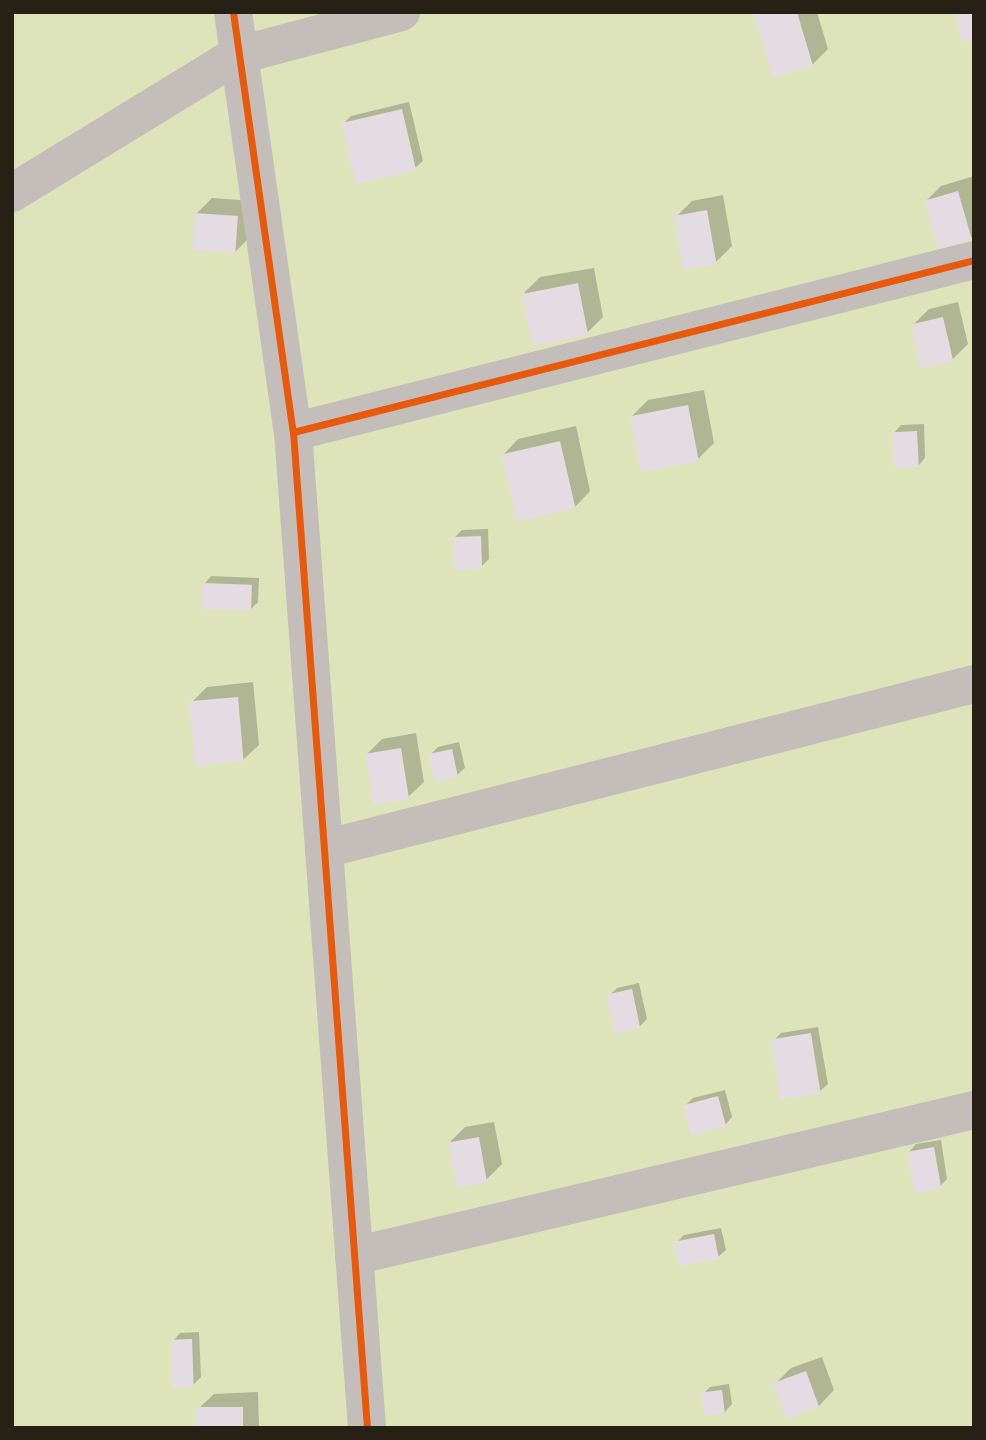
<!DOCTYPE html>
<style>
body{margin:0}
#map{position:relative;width:986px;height:1440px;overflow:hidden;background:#f5eee4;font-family:Roboto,sans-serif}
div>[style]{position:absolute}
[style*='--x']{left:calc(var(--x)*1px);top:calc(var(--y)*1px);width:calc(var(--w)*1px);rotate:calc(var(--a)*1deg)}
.green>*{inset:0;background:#dde4b9;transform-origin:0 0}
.shadow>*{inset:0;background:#0003}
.building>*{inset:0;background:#e4dbe3;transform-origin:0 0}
.minor>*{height:38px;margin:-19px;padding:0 19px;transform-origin:19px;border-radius:19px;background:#c4beba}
.cycleway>*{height:7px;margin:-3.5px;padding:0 3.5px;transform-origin:3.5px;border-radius:3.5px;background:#e8590c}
span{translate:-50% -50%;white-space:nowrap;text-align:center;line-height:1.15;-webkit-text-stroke:6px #fefefe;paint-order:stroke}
.frame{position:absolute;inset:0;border:14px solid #272015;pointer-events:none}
</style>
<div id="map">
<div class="green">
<i style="left:12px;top:12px;width:962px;height:1416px"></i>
</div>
<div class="shadow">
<i style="clip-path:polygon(758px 12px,817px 12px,828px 49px,812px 65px)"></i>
<i style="clip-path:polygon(409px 102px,423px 161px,415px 168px,344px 123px,351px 116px)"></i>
<i style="clip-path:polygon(974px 176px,974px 235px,971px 238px,926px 201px,941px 186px)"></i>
<i style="clip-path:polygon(723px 195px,732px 246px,716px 262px,676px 217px,692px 201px)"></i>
<i style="clip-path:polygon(212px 198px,253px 201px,251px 236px,235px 252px,196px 214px)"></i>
<i style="clip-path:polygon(594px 268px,603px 317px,587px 333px,524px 293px,540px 277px)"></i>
<i style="clip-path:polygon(958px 302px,968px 344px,952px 360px,913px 325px,929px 309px)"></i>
<i style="clip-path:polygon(704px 390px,714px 443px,698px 459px,632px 416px,648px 400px)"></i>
<i style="clip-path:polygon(924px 424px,925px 458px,918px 466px,894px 433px,901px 425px)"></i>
<i style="clip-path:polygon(576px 426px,590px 491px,575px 507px,503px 455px,518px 439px)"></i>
<i style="clip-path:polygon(488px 529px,489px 559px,481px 567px,455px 537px,462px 530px)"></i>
<i style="clip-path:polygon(211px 576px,259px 578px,258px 602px,251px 609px,204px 584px)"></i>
<i style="clip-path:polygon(253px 682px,259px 745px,243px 760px,191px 703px,207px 687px)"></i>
<i style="clip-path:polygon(416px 733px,424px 782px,408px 797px,367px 754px,382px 739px)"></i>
<i style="clip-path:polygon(459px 742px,465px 768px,457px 775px,431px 754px,438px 747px)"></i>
<i style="clip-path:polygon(639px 983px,647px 1019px,639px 1027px,609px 996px,617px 988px)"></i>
<i style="clip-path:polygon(818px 1027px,828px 1084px,820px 1091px,773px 1041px,781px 1033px)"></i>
<i style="clip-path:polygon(725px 1090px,732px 1117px,725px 1125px,685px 1106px,693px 1098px)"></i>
<i style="clip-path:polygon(494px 1122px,502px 1164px,486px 1180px,450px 1142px,465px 1127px)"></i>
<i style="clip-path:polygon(941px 1140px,947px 1179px,940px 1186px,909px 1152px,916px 1144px)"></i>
<i style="clip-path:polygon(721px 1228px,726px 1250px,718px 1257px,676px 1243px,684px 1235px)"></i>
<i style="clip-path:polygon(199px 1332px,201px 1377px,193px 1385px,173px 1341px,180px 1333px)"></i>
<i style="clip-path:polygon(822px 1357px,834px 1390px,819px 1406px,775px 1384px,791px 1368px)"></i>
<i style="clip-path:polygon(729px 1384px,732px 1404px,725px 1412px,703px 1394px,710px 1387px)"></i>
<i style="clip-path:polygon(258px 1392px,259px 1428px,198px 1428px,198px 1409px,214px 1394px)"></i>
</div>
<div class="building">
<i style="clip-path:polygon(797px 12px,813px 66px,773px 78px,754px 14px)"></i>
<i style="clip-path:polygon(955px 12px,974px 12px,974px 39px,962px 42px)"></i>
<i style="left:402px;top:109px;width:63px;height:62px;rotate:77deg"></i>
<i style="left:958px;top:191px;width:50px;height:35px;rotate:74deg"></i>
<i style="left:707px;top:210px;width:55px;height:34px;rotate:80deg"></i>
<i style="left:195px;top:213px;width:43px;height:37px;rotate:4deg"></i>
<i style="left:578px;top:283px;width:53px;height:57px;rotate:79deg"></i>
<i style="left:943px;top:317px;width:45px;height:33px;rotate:77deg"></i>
<i style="left:688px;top:405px;width:57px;height:59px;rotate:79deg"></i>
<i style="left:917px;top:431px;width:36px;height:25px;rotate:87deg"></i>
<i style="left:560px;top:441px;width:69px;height:60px;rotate:77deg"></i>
<i style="left:481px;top:536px;width:33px;height:28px;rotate:88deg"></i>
<i style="left:202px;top:583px;width:50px;height:26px;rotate:2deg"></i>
<i style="left:238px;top:697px;width:65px;height:49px;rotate:85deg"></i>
<i style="left:401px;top:748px;width:52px;height:36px;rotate:81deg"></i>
<i style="left:452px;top:749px;width:29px;height:24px;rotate:78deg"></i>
<i style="left:632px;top:989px;width:40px;height:26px;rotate:78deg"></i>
<i style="left:811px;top:1033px;width:61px;height:41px;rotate:81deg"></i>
<i style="left:718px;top:1096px;width:31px;height:36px;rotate:75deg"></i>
<i style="left:479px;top:1137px;width:46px;height:31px;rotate:80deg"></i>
<i style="left:934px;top:1147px;width:42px;height:27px;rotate:80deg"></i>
<i style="left:714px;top:1234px;width:25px;height:41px;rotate:79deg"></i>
<i style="left:192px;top:1339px;width:48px;height:21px;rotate:88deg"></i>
<i style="left:806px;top:1371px;width:38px;height:35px;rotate:70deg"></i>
<i style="left:722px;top:1390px;width:23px;height:21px;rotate:83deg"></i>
<i style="left:243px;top:1407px;width:21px;height:47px;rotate:90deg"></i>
</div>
<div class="minor">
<i style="--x:233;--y:12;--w:424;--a:81.9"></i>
<i style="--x:293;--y:432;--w:999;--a:85.75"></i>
<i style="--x:12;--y:193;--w:263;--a:-31.5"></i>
<i style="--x:236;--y:56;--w:171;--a:-14.9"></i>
<i style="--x:293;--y:432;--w:702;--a:-14.17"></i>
<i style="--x:324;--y:849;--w:671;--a:-14.24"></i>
<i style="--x:354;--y:1256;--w:637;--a:-13.25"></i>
</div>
<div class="cycleway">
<i style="--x:233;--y:12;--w:424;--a:81.9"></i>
<i style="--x:293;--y:432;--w:999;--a:85.75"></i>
<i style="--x:293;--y:432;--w:702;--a:-14.17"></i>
</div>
<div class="frame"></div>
</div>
